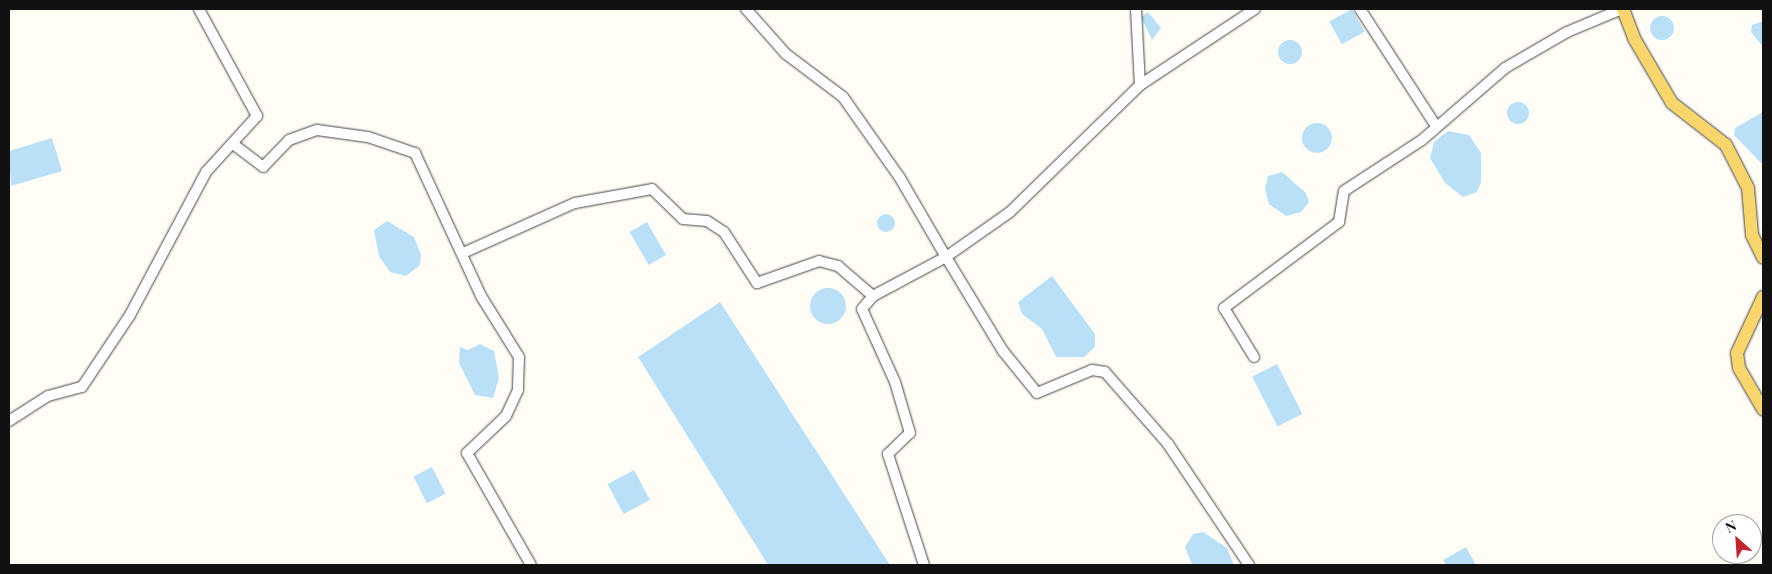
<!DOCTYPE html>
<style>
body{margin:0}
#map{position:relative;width:1772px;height:574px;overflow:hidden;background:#fffdf5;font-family:"Playfair Display",serif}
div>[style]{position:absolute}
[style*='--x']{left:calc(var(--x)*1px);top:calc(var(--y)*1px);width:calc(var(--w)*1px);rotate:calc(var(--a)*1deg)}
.water>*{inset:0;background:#b9e0f7;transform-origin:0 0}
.round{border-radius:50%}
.roads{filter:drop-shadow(0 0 1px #444) drop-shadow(0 0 1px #444)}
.minor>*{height:10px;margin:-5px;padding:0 5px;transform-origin:5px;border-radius:5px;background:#fff}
.major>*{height:12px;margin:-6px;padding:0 6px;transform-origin:6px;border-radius:6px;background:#f9d66b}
span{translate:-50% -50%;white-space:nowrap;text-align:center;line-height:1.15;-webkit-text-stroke:5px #fff;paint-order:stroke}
.frame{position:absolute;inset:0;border:10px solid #111;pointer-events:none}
.north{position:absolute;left:1712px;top:514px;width:50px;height:50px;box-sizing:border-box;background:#fff;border:1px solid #a0a0a0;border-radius:50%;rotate:334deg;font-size:14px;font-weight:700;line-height:20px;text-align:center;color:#111}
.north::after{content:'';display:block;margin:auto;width:18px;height:22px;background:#c4262e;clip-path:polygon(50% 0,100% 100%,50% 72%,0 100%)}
</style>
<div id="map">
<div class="water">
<i style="left:1352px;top:9px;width:26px;height:26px;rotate:61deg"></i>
<i style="clip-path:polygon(1148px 12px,1161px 28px,1152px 40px,1141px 17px)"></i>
<i class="round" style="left:1650px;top:16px;width:24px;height:24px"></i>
<i style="clip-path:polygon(1763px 21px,1763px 47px,1751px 32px,1752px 25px)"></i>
<i class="round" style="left:1278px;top:40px;width:24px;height:24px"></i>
<i class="round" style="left:1507px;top:102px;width:22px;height:22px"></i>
<i style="clip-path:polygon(1763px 112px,1763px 165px,1734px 135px,1735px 128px)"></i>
<i class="round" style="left:1302px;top:123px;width:30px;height:30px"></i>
<i style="clip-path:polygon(1448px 131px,1469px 135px,1481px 153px,1481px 182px,1477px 192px,1463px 197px,1445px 183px,1430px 158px,1434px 142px)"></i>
<i style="clip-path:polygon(52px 138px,62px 171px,11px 186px,9px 151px)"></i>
<i style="clip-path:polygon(1282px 172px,1306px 193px,1309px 202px,1301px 212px,1286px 216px,1269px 204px,1265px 189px,1268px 176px)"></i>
<i class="round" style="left:877px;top:214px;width:18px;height:18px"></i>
<i style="clip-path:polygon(387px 221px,414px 237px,421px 255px,420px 265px,406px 276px,390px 272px,379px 256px,374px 230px)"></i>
<i style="left:647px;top:222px;width:38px;height:20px;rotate:60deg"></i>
<i style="clip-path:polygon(1052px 276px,1095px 334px,1095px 347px,1084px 357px,1056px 357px,1042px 329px,1022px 314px,1018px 302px)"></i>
<i class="round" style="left:810px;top:288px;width:36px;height:36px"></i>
<i style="clip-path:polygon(720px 302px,890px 565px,768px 565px,638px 357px)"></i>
<i style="clip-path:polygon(480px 344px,494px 351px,499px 378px,493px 398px,475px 395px,459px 363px,460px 347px,468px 350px)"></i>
<i style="left:1277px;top:364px;width:56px;height:28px;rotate:63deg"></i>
<i style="left:432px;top:467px;width:30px;height:21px;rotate:63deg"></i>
<i style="left:634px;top:470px;width:34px;height:30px;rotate:62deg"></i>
<i style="clip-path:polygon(1203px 532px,1227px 548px,1234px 565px,1192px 565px,1185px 547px,1193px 534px)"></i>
<i style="clip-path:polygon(1466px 547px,1476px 565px,1446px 565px,1443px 560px)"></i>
</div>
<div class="roads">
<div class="minor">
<i style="--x:746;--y:9;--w:60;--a:48.4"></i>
<i style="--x:786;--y:54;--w:71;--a:37"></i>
<i style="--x:843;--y:97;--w:99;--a:54.9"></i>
<i style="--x:900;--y:178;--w:91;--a:59.8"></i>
<i style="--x:946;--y:257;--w:78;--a:-35.1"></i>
<i style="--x:1010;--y:212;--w:182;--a:-44.3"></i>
<i style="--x:1140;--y:85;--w:138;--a:-33.5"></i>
<i style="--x:1136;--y:9;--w:76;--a:87"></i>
<i style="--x:1360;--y:9;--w:140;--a:57"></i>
<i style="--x:233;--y:144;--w:38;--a:37"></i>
<i style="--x:263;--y:167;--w:37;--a:-46"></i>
<i style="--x:289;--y:140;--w:30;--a:-20"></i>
<i style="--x:317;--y:130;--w:51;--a:7.8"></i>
<i style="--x:368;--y:137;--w:50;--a:18.8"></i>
<i style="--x:415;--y:153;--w:157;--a:65.2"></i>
<i style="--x:481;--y:296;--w:72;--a:58.1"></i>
<i style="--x:519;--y:357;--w:33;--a:92"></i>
<i style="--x:518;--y:390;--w:29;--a:115"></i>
<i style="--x:506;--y:416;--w:54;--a:136.5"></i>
<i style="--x:467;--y:453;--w:129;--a:60.3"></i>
<i style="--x:463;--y:253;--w:123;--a:-24.1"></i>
<i style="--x:575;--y:203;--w:78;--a:-10.3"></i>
<i style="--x:652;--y:189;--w:43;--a:44.1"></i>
<i style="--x:683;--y:219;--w:24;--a:5"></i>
<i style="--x:707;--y:221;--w:20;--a:33"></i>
<i style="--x:724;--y:232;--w:61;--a:57.1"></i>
<i style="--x:757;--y:283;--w:66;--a:-19.5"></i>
<i style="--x:819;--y:261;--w:20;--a:15"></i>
<i style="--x:838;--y:266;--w:46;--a:40.6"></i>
<i style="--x:1254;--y:357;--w:57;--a:-121.5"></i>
<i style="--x:1224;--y:308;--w:144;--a:-36.8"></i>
<i style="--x:1339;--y:222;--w:31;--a:-81"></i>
<i style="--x:1344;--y:191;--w:93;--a:-33.2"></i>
<i style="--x:1422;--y:140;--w:110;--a:-40.9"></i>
<i style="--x:1505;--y:68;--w:72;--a:-30.1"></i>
<i style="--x:1567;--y:32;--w:60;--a:-22.7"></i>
<i style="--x:9;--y:421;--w:46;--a:-32.7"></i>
<i style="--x:48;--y:396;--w:35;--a:-15"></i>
<i style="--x:82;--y:387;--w:87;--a:-56.3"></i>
<i style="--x:130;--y:315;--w:162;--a:-62"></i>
<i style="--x:206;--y:172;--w:76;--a:-47.7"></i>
<i style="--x:257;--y:116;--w:122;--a:-118.5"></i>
<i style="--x:924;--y:565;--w:117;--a:-108"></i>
<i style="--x:888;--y:454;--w:30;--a:-44"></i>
<i style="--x:910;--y:433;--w:53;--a:-106.4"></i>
<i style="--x:895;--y:382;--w:80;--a:-114.3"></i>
<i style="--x:862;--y:309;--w:17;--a:-50"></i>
<i style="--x:873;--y:296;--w:83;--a:-28.1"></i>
<i style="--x:946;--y:257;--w:110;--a:58.8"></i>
<i style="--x:1003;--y:351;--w:54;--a:51"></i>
<i style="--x:1037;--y:393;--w:60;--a:-22.7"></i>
<i style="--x:1092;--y:370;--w:13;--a:9"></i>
<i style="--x:1105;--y:372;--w:96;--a:48.8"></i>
<i style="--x:1168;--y:444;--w:146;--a:56.2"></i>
</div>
<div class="major">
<i style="--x:1623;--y:9;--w:33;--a:69"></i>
<i style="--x:1635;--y:40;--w:73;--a:59.6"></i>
<i style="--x:1672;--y:103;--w:68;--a:37.9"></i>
<i style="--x:1726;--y:145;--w:48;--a:62.9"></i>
<i style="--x:1748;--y:188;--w:47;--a:85.1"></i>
<i style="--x:1752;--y:235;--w:25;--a:64"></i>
<i style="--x:1763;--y:297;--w:62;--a:114.9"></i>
<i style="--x:1737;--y:353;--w:15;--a:82"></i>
<i style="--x:1739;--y:368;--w:48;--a:59.7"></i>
</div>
</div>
<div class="frame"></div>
<div class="north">N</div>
</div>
